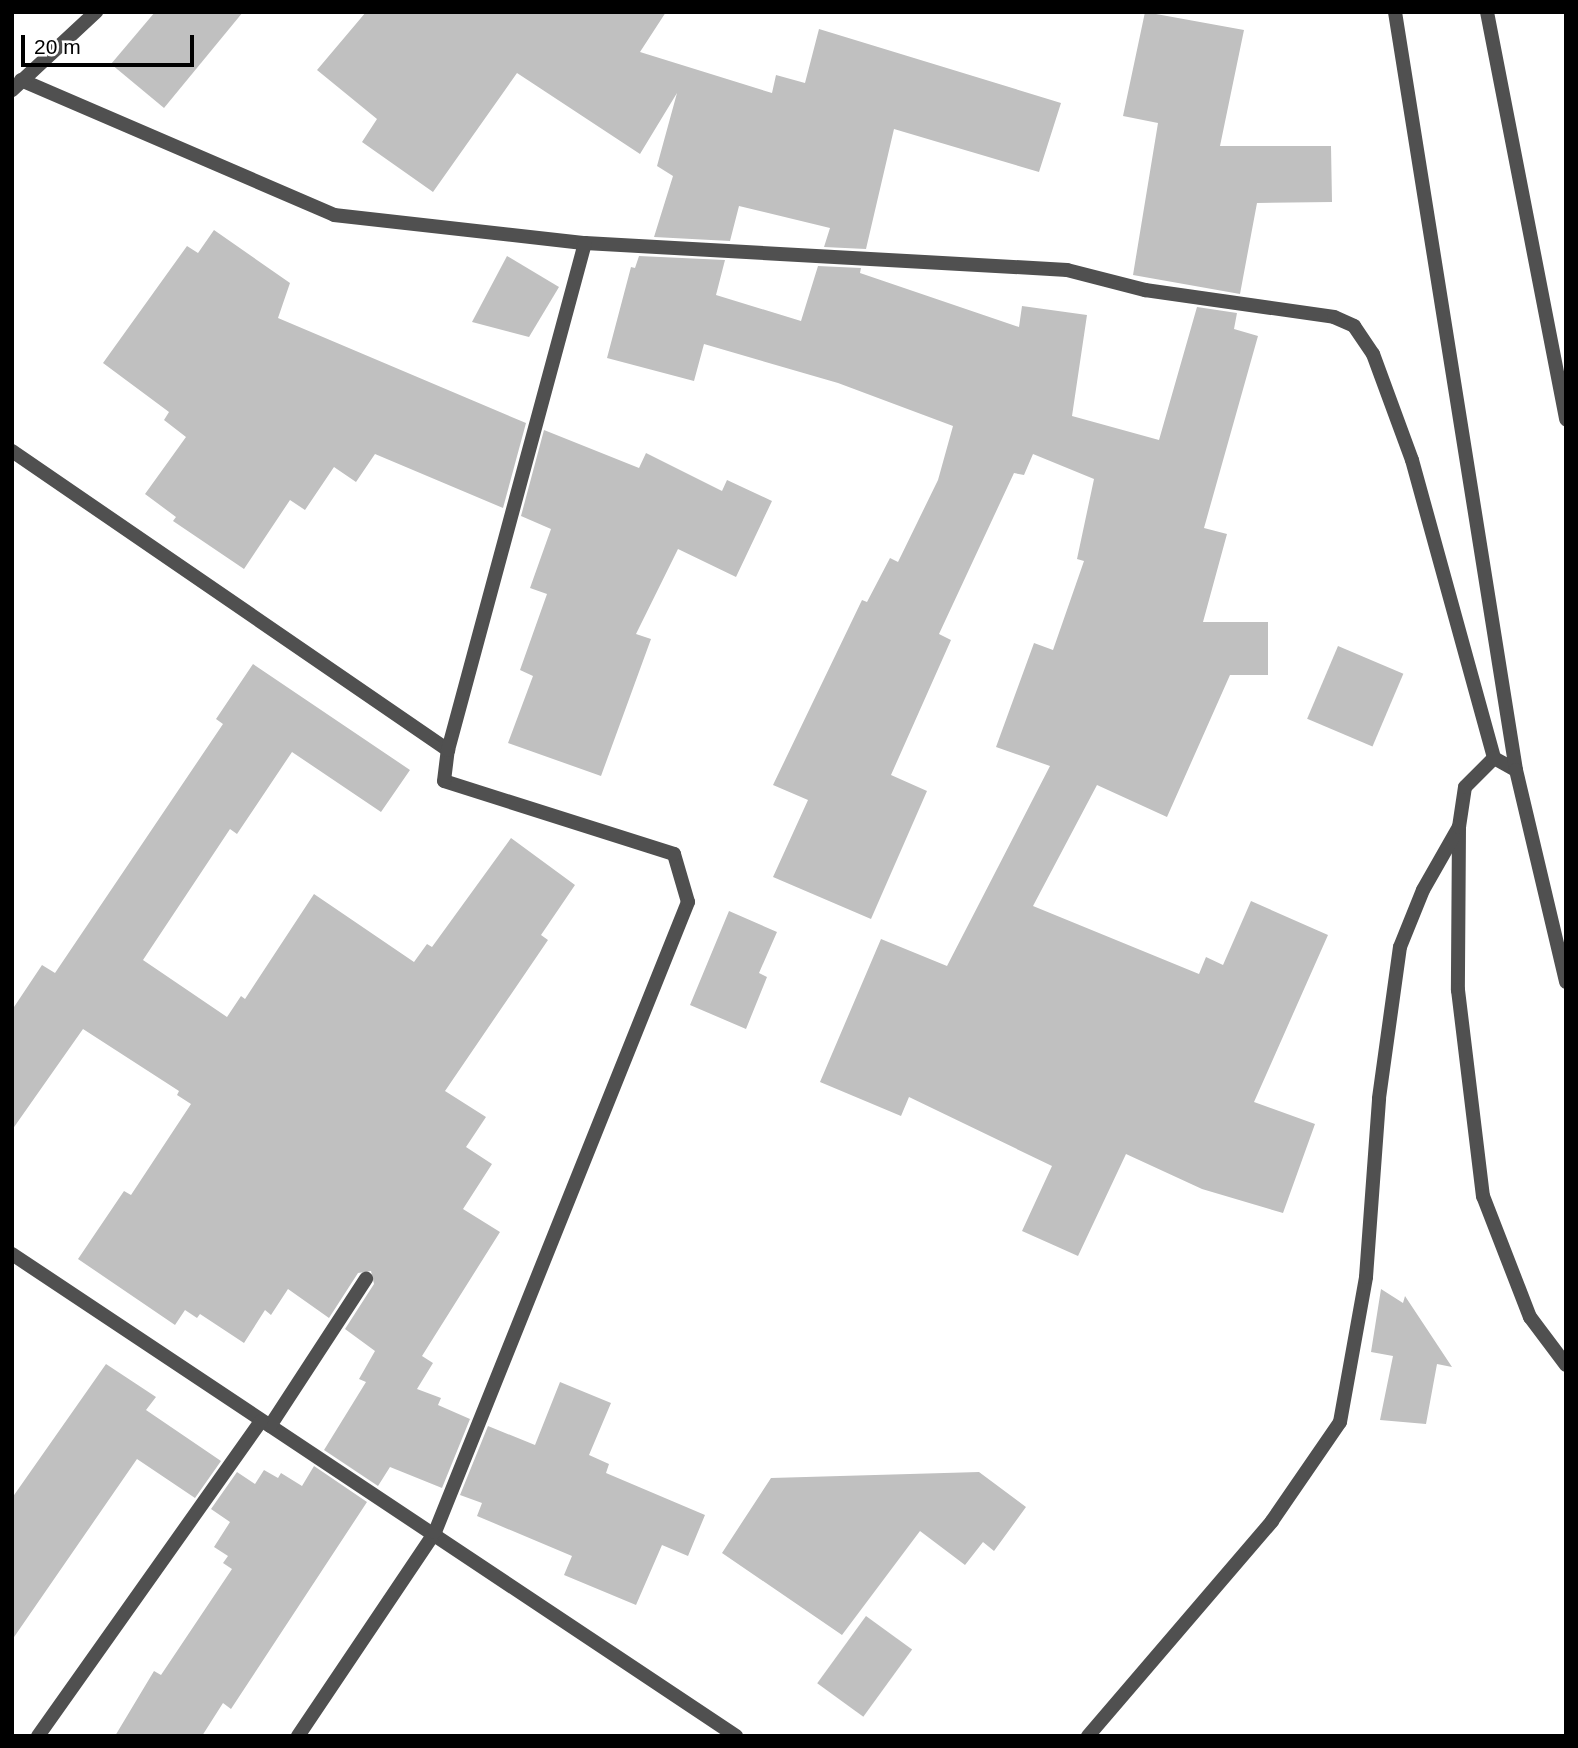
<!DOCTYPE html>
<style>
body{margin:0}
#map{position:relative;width:1578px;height:1748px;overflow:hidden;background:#fff;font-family:Arial,sans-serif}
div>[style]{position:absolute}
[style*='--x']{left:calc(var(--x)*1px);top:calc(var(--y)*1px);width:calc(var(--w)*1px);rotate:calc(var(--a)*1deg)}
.building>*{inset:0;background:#c0c0c0;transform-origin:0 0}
.service>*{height:14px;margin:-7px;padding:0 7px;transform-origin:7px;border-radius:7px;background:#505050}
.minor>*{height:14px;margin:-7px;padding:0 7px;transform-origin:7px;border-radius:7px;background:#505050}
.tertiary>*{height:14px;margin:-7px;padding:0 7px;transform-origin:7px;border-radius:7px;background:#505050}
span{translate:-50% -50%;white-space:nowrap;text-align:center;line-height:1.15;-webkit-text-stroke:6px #fff;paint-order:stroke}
.frame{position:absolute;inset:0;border:14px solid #000;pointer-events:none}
.scale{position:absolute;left:21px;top:35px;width:173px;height:32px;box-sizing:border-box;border:4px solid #000;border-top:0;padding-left:9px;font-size:21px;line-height:24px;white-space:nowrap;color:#000;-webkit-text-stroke:5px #fff;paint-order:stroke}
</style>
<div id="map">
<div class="building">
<i style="clip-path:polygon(155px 12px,243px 12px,164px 108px,111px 64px)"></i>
<i style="clip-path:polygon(366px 12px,666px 12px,640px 52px,772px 93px,776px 75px,805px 83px,819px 29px,1061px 103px,1039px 172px,894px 129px,866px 249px,824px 247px,830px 228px,739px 206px,730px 241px,654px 237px,673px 176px,657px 166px,677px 93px,640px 154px,517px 73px,433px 192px,362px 142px,377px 119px,317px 70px)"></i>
<i style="clip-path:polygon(1145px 12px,1244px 30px,1220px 146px,1331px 146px,1332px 202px,1257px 203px,1240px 294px,1133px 275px,1158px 123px,1123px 116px)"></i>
<i style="clip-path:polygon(214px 230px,290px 283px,278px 318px,526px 423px,503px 508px,375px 454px,356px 482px,334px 467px,305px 510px,290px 500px,244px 569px,173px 521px,176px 517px,145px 494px,186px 437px,164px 420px,169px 412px,103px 363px,187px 246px,198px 253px)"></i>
<i style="clip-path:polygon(507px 256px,559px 287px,529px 337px,472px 322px)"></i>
<i style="clip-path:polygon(639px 256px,725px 260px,716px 295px,801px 321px,818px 266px,861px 268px,860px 273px,1019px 327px,1022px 306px,1087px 315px,1072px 416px,1159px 440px,1197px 307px,1237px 313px,1234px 329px,1258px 336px,1204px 528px,1227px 534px,1203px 622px,1268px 622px,1268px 675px,1230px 675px,1167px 817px,1097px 785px,1033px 906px,1199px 974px,1206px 957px,1223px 965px,1251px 901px,1328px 935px,1254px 1102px,1315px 1124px,1283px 1213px,1202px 1189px,1126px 1154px,1078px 1256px,1022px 1231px,1052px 1166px,909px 1097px,901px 1116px,820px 1082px,881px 939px,947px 966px,1050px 766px,996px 747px,1034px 643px,1053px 650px,1084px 561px,1077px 559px,1094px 479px,1033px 454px,1024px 475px,1014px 473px,939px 634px,951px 640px,891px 775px,927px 791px,871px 919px,773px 877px,808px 800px,773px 785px,862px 600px,867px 602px,890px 558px,898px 562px,938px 480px,953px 426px,838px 383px,704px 344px,694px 381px,607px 358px,631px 267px,635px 268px)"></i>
<i style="clip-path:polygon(544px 430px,639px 468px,646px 453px,722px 491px,727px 480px,772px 501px,736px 577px,678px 549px,636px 634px,651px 639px,601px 776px,508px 743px,533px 676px,520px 670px,547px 594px,530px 588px,551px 529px,521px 516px)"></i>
<i style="left:1338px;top:646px;width:71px;height:79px;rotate:23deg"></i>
<i style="clip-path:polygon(253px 664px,410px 770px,381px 812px,292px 752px,237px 834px,230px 829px,143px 960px,227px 1017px,241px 996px,245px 999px,314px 894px,414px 962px,427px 944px,432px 947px,511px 838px,575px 885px,541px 935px,548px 940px,445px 1091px,486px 1117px,466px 1147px,492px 1164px,463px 1209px,500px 1232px,422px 1356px,433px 1363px,417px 1389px,441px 1398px,438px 1405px,470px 1419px,442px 1488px,390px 1467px,378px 1486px,324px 1450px,366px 1382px,359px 1379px,375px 1351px,345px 1329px,374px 1284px,371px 1271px,358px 1273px,329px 1318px,288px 1289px,271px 1315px,265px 1310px,244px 1343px,200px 1314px,197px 1318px,185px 1310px,175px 1325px,78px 1259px,124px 1191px,131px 1195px,191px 1104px,177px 1095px,179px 1091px,83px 1029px,12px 1130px,12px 1010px,42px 965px,55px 973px,223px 724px,216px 719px)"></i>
<i style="clip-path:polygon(729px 911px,777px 932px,759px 973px,767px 977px,746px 1029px,690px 1005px)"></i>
<i style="clip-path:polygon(1381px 1289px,1403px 1303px,1405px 1296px,1452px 1367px,1437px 1364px,1426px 1424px,1380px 1420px,1393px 1356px,1371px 1352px)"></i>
<i style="clip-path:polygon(106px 1364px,156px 1397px,146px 1410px,221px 1461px,195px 1498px,137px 1459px,12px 1640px,12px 1498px)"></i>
<i style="clip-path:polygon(560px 1382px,611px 1403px,589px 1455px,609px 1464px,606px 1473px,705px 1515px,688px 1556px,662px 1545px,636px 1605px,564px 1575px,572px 1556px,477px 1516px,482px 1503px,460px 1495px,488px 1426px,535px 1445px)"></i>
<i style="clip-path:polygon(314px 1466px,367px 1502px,231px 1709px,223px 1703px,202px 1736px,115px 1736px,154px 1671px,161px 1675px,232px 1569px,223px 1563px,228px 1556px,214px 1547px,230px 1522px,211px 1509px,237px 1472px,255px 1484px,264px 1470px,278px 1478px,281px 1473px,302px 1486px)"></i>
<i style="clip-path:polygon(979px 1472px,1026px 1507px,994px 1551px,983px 1542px,965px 1565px,920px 1531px,842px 1635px,722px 1553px,771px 1478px)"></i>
<i style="left:866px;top:1616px;width:57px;height:83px;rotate:36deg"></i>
</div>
<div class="service">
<i style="--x:1487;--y:12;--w:415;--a:79"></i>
<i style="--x:1459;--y:827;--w:163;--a:90.4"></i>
<i style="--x:1458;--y:990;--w:208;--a:83.1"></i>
<i style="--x:1483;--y:1196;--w:130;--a:68.8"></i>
<i style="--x:1530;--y:1317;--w:60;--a:53.1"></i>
</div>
<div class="minor">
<i style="--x:21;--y:80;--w:341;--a:23.3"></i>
<i style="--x:334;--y:215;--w:253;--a:6.4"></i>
<i style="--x:585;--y:243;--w:483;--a:3.2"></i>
<i style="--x:1067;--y:270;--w:81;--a:14.4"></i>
<i style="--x:1145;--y:290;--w:191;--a:8.1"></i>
<i style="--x:1334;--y:317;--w:22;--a:24"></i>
<i style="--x:1354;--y:326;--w:34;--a:56"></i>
<i style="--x:1373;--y:354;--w:113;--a:69.8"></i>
<i style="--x:1412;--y:460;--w:309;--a:74.6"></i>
<i style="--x:12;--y:90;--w:115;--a:-42.9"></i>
<i style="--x:12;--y:451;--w:529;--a:34.44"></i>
<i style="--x:12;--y:1254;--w:870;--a:33.65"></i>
<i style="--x:270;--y:1426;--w:176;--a:-56.9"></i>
<i style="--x:38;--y:1736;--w:386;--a:-54.7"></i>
<i style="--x:298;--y:1736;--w:246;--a:-56.1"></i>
<i style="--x:435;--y:1532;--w:679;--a:-68.12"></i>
<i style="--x:688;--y:902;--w:50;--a:-106.3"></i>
<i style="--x:674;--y:854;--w:241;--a:-162.4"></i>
<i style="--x:444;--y:781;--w:31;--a:-83"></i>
<i style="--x:448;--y:750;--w:525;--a:-74.88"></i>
<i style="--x:1088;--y:1736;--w:283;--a:-49.4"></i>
<i style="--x:1272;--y:1521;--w:120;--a:-55.5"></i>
<i style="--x:1340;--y:1422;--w:147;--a:-79.8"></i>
<i style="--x:1366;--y:1277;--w:179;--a:-85.8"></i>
<i style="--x:1379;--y:1098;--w:152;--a:-82.1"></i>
<i style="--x:1400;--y:947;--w:61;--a:-68"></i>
<i style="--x:1423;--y:890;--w:73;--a:-60.3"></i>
<i style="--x:1459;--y:827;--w:40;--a:-81.5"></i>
<i style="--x:1465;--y:787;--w:41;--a:-45"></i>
<i style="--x:1494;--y:758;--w:25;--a:29"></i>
<i style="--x:1516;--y:770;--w:768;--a:-99.07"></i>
</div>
<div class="tertiary">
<i style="--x:1516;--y:770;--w:218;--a:76.7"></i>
</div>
<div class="frame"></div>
<div class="scale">20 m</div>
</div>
